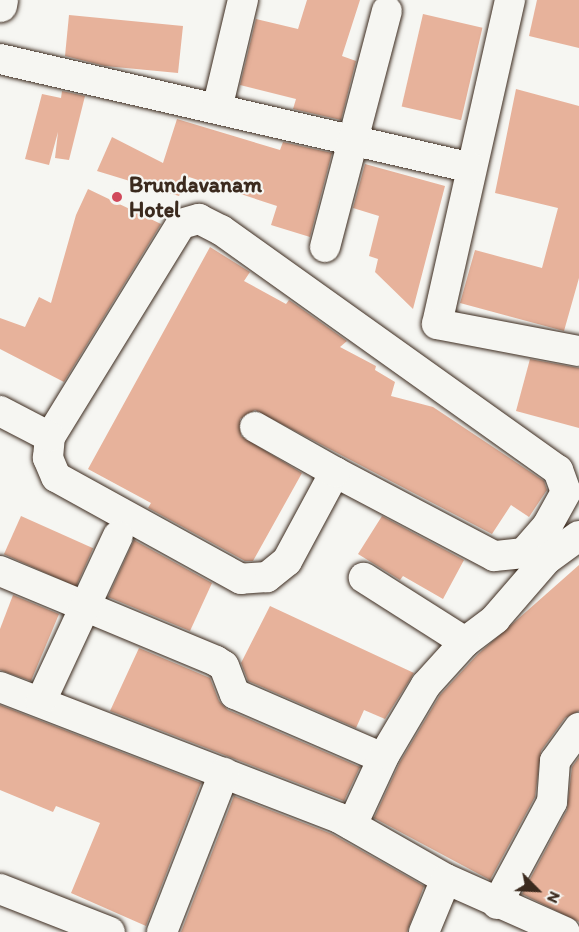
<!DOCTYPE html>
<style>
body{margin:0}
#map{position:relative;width:579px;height:932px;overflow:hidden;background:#f6f6f2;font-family:Itim,sans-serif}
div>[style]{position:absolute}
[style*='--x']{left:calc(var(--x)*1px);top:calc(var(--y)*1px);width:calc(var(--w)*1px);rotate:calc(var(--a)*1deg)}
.building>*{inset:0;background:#e7b29b;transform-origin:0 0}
.roads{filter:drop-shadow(0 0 2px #3b2a1e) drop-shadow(0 0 2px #3b2a1e)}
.minor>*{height:30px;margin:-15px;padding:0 15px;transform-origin:15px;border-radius:15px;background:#f6f6f2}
.tertiary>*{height:33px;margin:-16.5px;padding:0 16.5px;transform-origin:16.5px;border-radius:16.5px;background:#f6f6f2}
.dots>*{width:16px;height:16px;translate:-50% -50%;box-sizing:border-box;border:3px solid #f6f6f2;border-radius:50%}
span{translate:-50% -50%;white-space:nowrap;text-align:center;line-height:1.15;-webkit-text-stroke:4.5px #f6f6f2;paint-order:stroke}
.poi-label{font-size:22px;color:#3b2a1e;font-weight:700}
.left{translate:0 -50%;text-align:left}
.north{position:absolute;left:507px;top:860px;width:60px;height:60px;-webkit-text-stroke:4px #f6f6f2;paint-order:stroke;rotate:114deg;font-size:16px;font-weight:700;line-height:24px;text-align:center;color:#3b2a1e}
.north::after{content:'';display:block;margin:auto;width:21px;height:27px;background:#3b2a1e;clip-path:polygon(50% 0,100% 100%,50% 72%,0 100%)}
</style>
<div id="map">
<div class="building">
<i style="clip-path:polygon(307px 0,360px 0,342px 56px,356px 61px,341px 120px,293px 109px,296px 99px,240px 85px,256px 19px,298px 29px)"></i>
<i style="clip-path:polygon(537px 0,579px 0,579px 48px,529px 36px)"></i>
<i style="left:423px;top:14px;width:61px;height:95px;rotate:13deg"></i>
<i style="clip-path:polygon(69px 15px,183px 26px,178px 73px,105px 66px,65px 56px)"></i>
<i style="clip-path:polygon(516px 89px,579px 106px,579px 278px,564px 331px,460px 303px,475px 250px,542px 268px,558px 208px,495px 193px)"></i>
<i style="clip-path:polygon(62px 91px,85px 96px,69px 160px,55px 158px,58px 132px,49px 165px,25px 159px,42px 94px,61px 98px)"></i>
<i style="clip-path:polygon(177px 119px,280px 150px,283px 142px,332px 153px,310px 237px,271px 225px,277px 206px,189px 177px,179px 196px,97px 171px,112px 137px,163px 163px)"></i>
<i style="clip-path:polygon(365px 164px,445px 186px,413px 309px,375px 272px,378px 259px,369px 256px,379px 216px,353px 208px)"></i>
<i style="clip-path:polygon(88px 189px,161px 224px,64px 382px,0 349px,0 318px,25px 327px,39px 297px,51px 303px,76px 215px)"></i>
<i style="clip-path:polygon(210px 247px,250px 272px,244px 281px,286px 304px,289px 300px,295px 304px,347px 341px,340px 347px,376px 366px,375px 370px,395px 382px,391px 396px,433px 407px,544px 481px,547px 490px,529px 517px,511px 505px,492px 534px,255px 410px,240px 419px,241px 436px,302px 473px,253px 561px,245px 561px,148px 508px,151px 503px,88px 469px)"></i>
<i style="clip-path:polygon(530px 359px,579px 368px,579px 428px,516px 411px)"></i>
<i style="left:21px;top:516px;width:79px;height:42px;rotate:24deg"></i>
<i style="clip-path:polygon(382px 516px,464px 560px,443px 599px,403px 576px,400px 580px,358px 554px)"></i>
<i style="clip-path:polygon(134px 540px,212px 583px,190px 631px,108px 597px)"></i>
<i style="clip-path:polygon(579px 565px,579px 711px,565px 718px,541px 751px,535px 797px,490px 880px,374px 818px,400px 762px,440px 695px,477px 655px)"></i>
<i style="clip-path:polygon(13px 595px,59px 614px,31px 681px,0 670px,0 629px)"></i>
<i style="clip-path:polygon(270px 606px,414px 673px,385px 719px,364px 710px,356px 728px,248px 681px,241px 663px)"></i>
<i style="clip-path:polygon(139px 648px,210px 678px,219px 701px,228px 710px,360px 767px,344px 801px,110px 711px)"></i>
<i style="clip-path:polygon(0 705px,201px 783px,146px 926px,71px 893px,100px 823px,56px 806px,53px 812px,0 790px)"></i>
<i style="clip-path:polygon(579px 757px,579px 922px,522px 894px,567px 810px,572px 767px)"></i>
<i style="clip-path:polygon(234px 796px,332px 834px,424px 886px,407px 932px,181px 932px)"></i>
</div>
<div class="roads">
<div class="minor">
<i style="--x:510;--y:0;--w:332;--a:102.7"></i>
<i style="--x:437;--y:324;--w:145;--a:10.8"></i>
<i style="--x:0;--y:59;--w:484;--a:13"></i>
<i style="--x:217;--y:109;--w:112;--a:-76.6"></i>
<i style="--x:199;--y:219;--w:25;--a:27"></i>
<i style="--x:221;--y:230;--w:414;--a:35.5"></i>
<i style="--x:558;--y:470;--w:23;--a:70"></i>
<i style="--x:566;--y:492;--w:38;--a:119"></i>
<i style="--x:548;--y:525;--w:37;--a:131"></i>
<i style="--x:524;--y:553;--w:30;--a:174"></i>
<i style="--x:494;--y:556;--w:180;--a:-152.2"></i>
<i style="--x:335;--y:472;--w:101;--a:118.3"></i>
<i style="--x:287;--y:561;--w:26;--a:141"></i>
<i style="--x:267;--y:577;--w:26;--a:176"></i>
<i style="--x:241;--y:579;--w:211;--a:-151.1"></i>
<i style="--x:56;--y:477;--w:21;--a:-113"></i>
<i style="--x:48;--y:458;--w:21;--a:-85"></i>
<i style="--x:50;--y:437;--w:250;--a:-58.4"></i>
<i style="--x:181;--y:224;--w:19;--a:-16"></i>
<i style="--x:325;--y:247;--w:244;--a:-75.3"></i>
<i style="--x:0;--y:411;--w:56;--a:27.5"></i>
<i style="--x:255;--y:427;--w:92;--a:29.4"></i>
<i style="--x:0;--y:571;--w:234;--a:22.6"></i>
<i style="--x:216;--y:661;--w:9;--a:32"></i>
<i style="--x:224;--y:666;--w:30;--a:69"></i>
<i style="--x:235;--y:694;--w:161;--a:23.4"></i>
<i style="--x:465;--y:642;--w:38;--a:-37"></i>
<i style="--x:495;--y:619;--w:79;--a:-49.1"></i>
<i style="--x:547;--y:559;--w:39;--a:-36"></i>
<i style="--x:0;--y:687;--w:363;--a:21.1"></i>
<i style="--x:339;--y:818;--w:123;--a:29.7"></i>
<i style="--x:446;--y:879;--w:130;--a:24"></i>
<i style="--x:41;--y:701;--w:182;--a:-65"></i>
<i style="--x:352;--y:825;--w:78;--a:-65.1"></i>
<i style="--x:385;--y:754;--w:80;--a:-59.3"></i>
<i style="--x:426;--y:685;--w:58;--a:-47.8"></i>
<i style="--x:465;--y:642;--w:120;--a:-147.6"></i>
<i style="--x:0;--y:889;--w:118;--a:21.4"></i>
<i style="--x:497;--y:904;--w:116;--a:-61.7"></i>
<i style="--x:552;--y:802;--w:41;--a:-85.8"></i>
<i style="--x:555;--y:761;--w:41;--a:-54"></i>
<i style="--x:162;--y:932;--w:171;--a:-68.7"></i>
<i style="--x:424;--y:932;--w:57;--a:-67.5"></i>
</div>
<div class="tertiary">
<i style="--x:0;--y:5;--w:5;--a:-79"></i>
</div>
</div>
<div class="dots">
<i style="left:117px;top:197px;background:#d1495b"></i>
</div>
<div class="poi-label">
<span class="left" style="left:129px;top:197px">Brundavanam<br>Hotel</span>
</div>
<div class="north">N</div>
</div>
